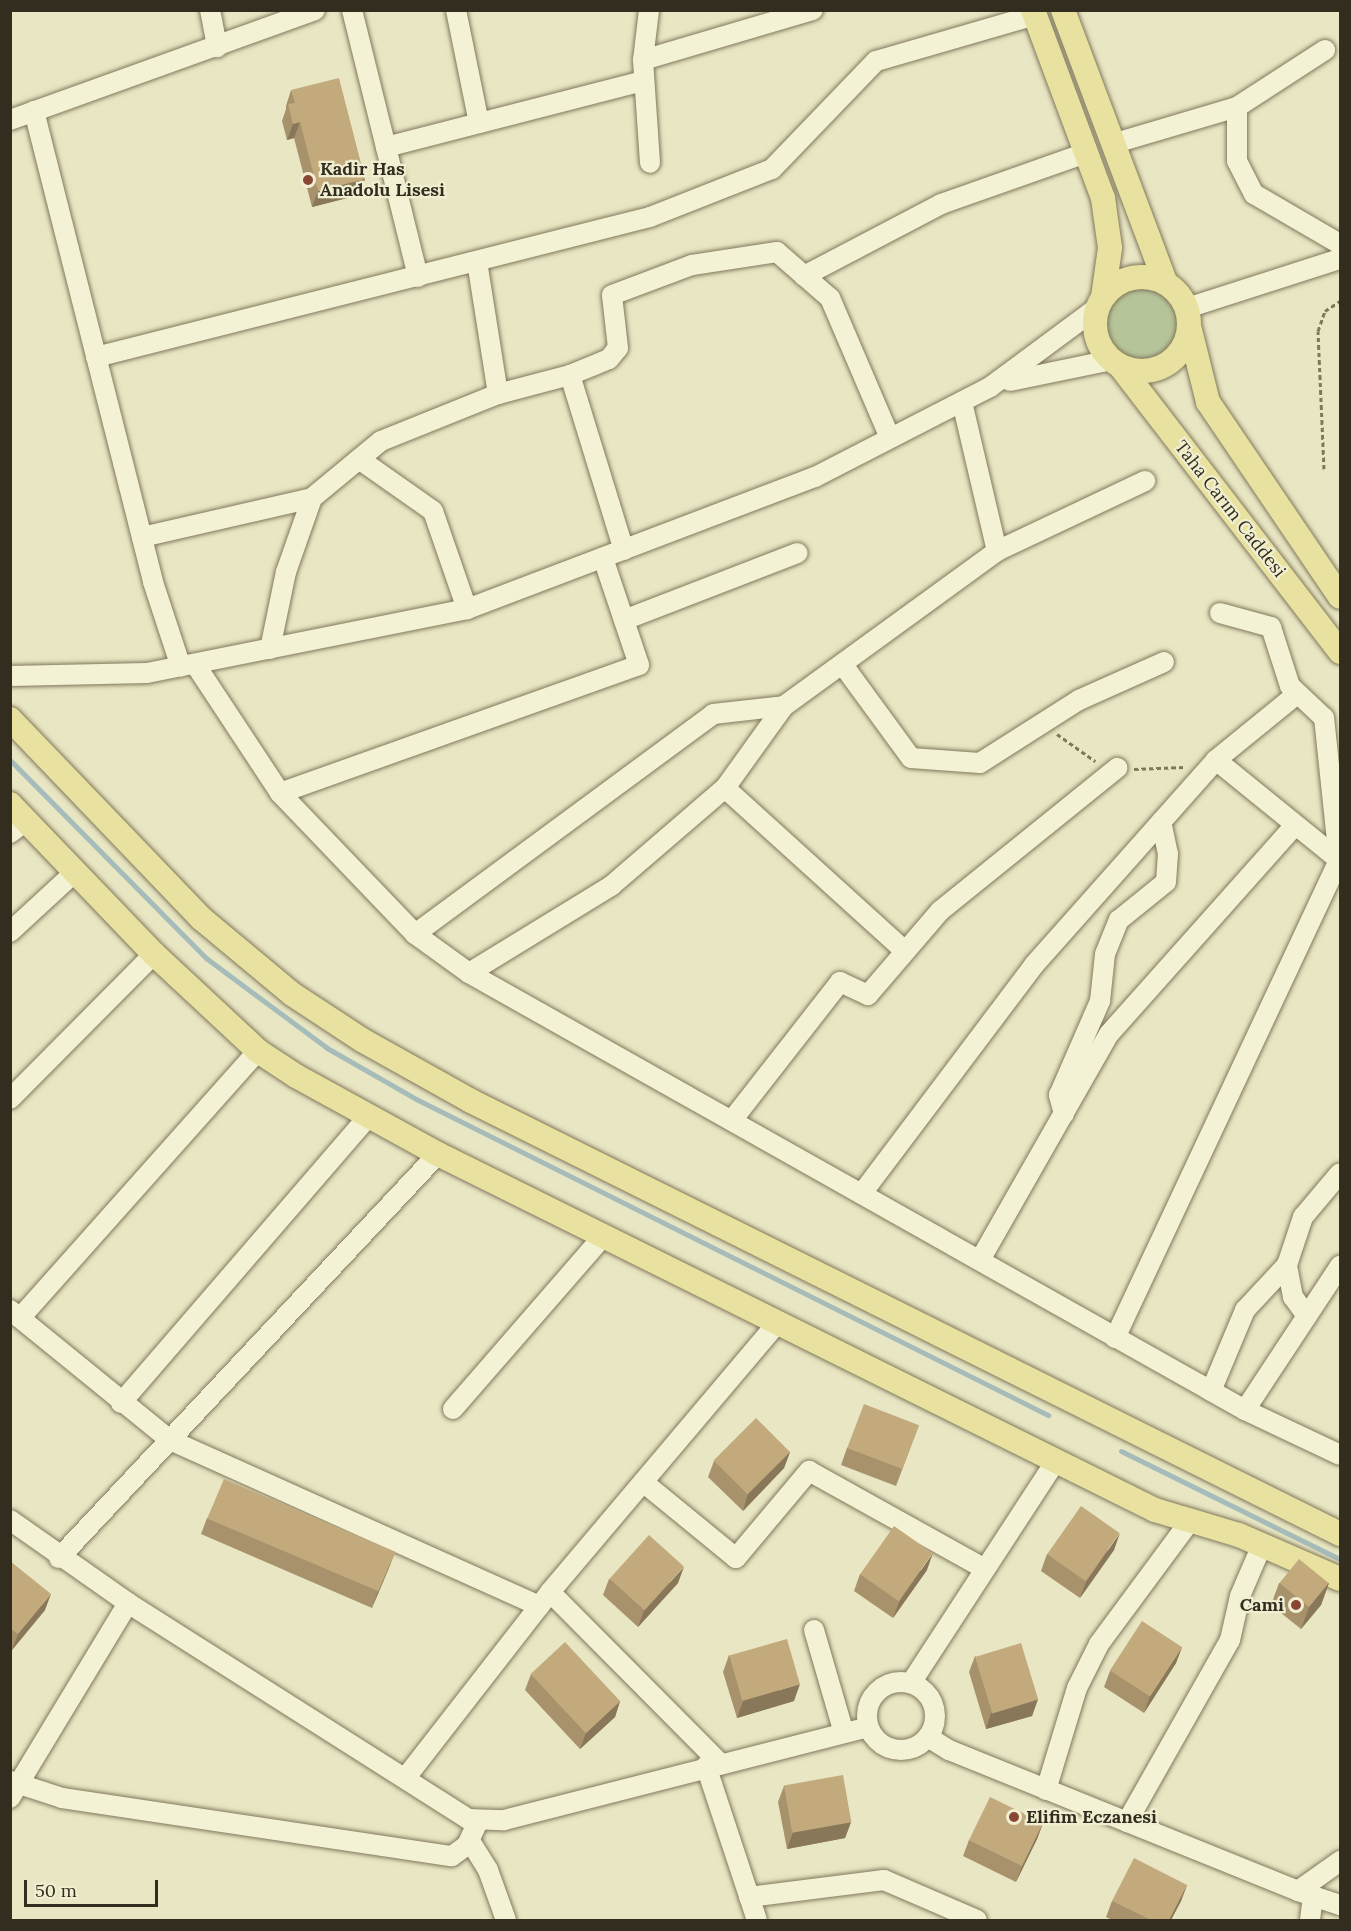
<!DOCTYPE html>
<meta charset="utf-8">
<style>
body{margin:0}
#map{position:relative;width:1351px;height:1931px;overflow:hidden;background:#e8e6c3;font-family:Lora,serif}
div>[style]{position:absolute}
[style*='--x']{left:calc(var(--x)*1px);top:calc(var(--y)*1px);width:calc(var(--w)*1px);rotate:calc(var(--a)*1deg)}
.green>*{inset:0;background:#b6c599}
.round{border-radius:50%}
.stream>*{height:5px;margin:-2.5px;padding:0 2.5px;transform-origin:2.5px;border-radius:2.5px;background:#a5bcba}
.path>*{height:3px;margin-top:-1.5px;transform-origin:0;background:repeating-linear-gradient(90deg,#81785c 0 4.5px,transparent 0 7.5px)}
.roads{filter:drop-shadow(0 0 2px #81785c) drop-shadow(0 0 2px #81785c)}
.minor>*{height:20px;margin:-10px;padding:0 10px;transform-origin:10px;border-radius:10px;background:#f4f2d5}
.minor>.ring{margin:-10px;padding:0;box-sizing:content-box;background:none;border:20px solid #f4f2d5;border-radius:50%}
.major>*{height:24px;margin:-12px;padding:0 12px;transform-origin:12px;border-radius:12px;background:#e8e19f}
.major>.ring{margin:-12px;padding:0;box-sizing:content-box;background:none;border:24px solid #e8e19f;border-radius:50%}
.wall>*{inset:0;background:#a7926c}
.shaded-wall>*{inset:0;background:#887758}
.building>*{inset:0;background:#c2aa7d;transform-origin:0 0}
.dots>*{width:16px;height:16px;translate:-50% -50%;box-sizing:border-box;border:3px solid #f1efd2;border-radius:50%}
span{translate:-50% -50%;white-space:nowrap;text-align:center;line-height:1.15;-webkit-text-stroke:4.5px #f1efd2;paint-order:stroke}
.poi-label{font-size:18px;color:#322d1e;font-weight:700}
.left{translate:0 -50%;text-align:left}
.right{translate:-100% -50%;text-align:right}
.street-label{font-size:18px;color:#322d1e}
.frame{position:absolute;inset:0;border:12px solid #322d1e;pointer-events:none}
.scale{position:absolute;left:24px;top:1880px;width:134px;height:27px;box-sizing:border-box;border:3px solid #322d1e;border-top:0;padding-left:8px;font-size:18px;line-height:21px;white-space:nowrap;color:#322d1e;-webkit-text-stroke:4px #f1efd2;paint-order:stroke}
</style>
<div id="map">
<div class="green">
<i class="round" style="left:1107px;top:289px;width:70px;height:70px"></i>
</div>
<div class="stream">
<i style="--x:10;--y:760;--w:279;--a:45.3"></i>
<i style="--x:206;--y:958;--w:151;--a:36.6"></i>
<i style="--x:327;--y:1048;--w:103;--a:29.8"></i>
<i style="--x:416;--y:1099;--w:707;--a:26.57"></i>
<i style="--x:1121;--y:1451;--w:244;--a:26.3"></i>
</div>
<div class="path">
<i style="--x:1324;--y:469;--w:138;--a:-92.5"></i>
<i style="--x:1318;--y:331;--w:21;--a:-71"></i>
<i style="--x:1325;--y:311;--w:18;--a:-34"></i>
<i style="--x:1057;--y:734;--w:47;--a:35.4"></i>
<i style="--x:1134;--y:769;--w:50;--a:-2.3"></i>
</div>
<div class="roads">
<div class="minor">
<i style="--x:210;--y:10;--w:38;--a:79"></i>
<i style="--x:352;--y:10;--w:275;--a:76.1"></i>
<i style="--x:456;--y:10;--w:115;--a:78.5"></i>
<i style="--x:649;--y:10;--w:50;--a:96.8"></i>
<i style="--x:643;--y:60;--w:103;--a:86.1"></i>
<i style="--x:643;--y:60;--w:177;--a:-16.4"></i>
<i style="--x:1237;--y:107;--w:54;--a:90"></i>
<i style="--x:1237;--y:161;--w:37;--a:63"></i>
<i style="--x:1254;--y:194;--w:99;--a:30.2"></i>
<i style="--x:34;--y:111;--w:486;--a:75.8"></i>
<i style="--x:153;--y:582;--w:89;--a:71.8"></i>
<i style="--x:10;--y:120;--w:324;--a:-19.8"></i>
<i style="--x:1112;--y:144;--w:130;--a:-16.5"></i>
<i style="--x:1237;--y:107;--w:105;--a:-32.9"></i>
<i style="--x:386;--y:147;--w:265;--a:-14.4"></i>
<i style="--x:804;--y:276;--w:155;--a:-27.7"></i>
<i style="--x:941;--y:204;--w:154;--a:-19.4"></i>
<i style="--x:1187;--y:308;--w:161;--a:-17.8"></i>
<i style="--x:96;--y:357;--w:571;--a:-14.18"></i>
<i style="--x:650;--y:217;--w:131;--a:-21.5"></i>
<i style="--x:772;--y:169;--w:150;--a:-46.1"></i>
<i style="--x:876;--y:61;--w:166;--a:-16.1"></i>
<i style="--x:570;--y:375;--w:42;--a:-22.3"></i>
<i style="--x:609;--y:359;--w:14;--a:-51"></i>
<i style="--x:618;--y:348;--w:53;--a:-96.5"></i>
<i style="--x:612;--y:295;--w:85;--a:-20.6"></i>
<i style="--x:692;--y:265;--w:86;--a:-8.7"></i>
<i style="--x:777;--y:252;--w:70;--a:41"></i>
<i style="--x:830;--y:298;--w:152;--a:66.8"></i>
<i style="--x:1010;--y:381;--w:103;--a:-11.7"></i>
<i style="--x:498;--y:394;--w:74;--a:-14.8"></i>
<i style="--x:570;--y:375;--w:183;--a:72.9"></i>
<i style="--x:962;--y:402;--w:153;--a:76.8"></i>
<i style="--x:359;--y:459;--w:90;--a:35.1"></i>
<i style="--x:433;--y:511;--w:104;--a:70.9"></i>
<i style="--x:142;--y:537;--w:174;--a:-12.9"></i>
<i style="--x:312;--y:498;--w:89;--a:-39.6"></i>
<i style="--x:381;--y:441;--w:126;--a:-21.9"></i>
<i style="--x:498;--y:394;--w:134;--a:-99"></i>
<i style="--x:624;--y:620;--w:186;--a:-21.1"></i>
<i style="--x:270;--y:649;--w:79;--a:-78.3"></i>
<i style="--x:286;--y:572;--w:78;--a:-70.6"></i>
<i style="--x:195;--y:664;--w:154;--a:56.6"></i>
<i style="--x:280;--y:793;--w:195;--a:46.2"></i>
<i style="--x:415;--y:934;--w:67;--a:35.8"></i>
<i style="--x:469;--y:973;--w:891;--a:29.39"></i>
<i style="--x:1245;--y:1410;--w:105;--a:25.3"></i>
<i style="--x:843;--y:665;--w:115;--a:53.8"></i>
<i style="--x:911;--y:758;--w:69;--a:4.1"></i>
<i style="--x:980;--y:763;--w:117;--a:-32.5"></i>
<i style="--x:1079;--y:700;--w:93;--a:-24.1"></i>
<i style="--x:10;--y:676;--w:137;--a:-1.3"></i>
<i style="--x:147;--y:673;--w:326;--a:-11.3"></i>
<i style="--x:467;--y:609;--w:372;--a:-20.8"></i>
<i style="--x:815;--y:477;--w:197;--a:-27.2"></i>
<i style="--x:990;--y:387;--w:134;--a:-36.5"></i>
<i style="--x:1216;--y:760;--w:159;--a:39.1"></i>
<i style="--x:725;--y:788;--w:243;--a:42.2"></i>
<i style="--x:280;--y:793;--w:381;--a:-19.6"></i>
<i style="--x:639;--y:665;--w:113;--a:-108.6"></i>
<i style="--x:10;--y:833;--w:20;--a:-37"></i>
<i style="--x:10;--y:932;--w:87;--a:-42.7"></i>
<i style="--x:415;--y:934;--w:370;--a:-36.4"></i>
<i style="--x:713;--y:714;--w:71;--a:-6.4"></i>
<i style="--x:469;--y:973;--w:167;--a:-31.5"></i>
<i style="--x:611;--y:886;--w:150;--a:-40.7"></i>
<i style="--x:725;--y:788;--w:101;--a:-54.3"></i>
<i style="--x:784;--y:706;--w:263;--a:-36"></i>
<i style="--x:997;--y:551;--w:164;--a:-25.3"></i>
<i style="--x:10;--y:1099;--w:204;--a:-45.2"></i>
<i style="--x:1064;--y:1114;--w:20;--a:-105"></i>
<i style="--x:1059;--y:1095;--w:103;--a:-66.4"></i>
<i style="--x:1100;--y:1001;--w:47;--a:-83.9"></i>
<i style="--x:1105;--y:954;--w:37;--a:-68"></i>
<i style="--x:1119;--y:920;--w:60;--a:-39"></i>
<i style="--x:1166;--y:882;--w:28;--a:-86"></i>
<i style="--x:1168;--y:854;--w:33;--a:-102"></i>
<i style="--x:733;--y:1119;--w:174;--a:-52"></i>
<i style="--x:840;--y:982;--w:31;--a:25"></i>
<i style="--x:868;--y:995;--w:111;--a:-49.4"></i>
<i style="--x:940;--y:911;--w:228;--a:-38.9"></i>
<i style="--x:863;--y:1192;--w:284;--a:-53"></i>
<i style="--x:1034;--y:965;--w:274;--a:-48.4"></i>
<i style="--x:1216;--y:760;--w:104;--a:-39.2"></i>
<i style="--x:980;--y:1260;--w:260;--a:-60.3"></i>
<i style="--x:1109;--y:1034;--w:280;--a:-48.3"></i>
<i style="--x:10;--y:1310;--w:206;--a:39.1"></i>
<i style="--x:170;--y:1440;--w:405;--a:24.2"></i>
<i style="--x:1307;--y:1316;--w:24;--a:-126"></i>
<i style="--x:1293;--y:1297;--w:33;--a:-101"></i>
<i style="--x:1287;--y:1265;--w:51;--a:-71.6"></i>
<i style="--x:1303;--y:1217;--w:57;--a:-49.9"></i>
<i style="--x:20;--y:1318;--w:358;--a:-48.3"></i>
<i style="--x:1115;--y:1338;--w:528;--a:-64.89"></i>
<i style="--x:1339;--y:860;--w:143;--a:-96"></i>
<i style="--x:1324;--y:718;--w:47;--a:-136.7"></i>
<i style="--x:1290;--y:686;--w:62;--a:-107.9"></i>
<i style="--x:1271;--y:627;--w:53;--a:-164.6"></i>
<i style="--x:1211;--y:1391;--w:88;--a:-67.2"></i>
<i style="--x:1245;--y:1310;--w:62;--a:-47"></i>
<i style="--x:121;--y:1403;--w:378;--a:-49.2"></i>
<i style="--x:453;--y:1409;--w:230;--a:-49"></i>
<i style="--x:1245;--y:1410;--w:173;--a:-56.6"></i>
<i style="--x:643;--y:1482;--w:120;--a:39.3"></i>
<i style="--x:736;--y:1558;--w:114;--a:-50"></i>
<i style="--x:809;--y:1471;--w:201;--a:29.1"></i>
<i style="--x:10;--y:1520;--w:144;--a:35.1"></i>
<i style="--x:128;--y:1603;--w:403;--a:32.4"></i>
<i style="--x:468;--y:1819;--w:36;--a:2"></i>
<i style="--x:504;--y:1820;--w:376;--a:-14.3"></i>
<i style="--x:59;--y:1558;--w:554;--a:-46.83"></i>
<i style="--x:550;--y:1592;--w:240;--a:45.2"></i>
<i style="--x:814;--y:1630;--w:107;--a:73.8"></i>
<i class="ring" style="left:867px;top:1682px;width:48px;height:48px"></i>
<i style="--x:911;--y:1683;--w:264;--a:-56.9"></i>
<i style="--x:928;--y:1737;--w:25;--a:32"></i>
<i style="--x:949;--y:1750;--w:376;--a:22"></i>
<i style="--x:1298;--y:1891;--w:52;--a:-35.5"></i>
<i style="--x:706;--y:1766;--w:162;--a:71.7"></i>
<i style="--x:407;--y:1776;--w:233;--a:-52.1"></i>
<i style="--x:550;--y:1592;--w:353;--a:-49.8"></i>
<i style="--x:10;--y:1781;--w:55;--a:18.1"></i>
<i style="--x:62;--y:1798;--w:394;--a:8.5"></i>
<i style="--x:452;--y:1856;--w:19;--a:-36"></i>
<i style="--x:467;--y:1845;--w:26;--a:-65"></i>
<i style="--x:1046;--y:1790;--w:107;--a:-73.1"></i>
<i style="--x:1077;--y:1688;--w:49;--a:-63.4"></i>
<i style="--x:1099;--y:1644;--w:153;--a:-53.5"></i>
<i style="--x:10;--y:1798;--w:228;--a:-58.8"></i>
<i style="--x:1127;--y:1822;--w:209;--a:-60.5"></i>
<i style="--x:1230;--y:1640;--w:45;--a:-77.2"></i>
<i style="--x:1240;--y:1596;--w:56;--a:-66.7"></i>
<i style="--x:470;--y:1841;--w:34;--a:58"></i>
<i style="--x:488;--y:1870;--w:53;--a:70.2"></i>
<i style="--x:1298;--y:1891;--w:44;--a:18.4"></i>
<i style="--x:749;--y:1897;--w:136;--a:-7.2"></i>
<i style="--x:884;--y:1880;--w:101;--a:23.3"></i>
<i style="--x:1310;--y:1920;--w:24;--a:-83"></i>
</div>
<div class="major">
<i style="--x:1033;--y:10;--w:201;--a:69.6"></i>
<i style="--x:1103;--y:198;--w:50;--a:82"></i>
<i style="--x:1110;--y:248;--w:49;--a:98.1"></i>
<i style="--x:1063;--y:10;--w:290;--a:69.4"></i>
<i class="ring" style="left:1095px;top:277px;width:70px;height:70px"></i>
<i style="--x:1190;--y:330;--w:74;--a:76"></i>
<i style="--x:1208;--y:402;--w:235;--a:55.9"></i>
<i style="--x:1120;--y:366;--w:361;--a:52.4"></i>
<i style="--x:10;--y:719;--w:277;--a:46.2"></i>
<i style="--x:202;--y:919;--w:117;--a:39.8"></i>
<i style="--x:292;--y:994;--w:84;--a:33.3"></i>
<i style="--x:362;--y:1040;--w:125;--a:29.2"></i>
<i style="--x:471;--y:1101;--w:971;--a:26.49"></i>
<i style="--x:10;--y:804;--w:208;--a:46.2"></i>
<i style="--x:154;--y:954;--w:142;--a:43"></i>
<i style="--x:258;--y:1051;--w:45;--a:33.3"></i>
<i style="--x:296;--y:1076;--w:162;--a:28.8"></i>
<i style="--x:438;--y:1154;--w:801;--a:26.41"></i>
<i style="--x:1155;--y:1510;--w:88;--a:16.6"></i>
<i style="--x:1239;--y:1535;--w:110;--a:23.5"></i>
</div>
</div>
<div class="wall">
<i style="clip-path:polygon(291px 90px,365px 179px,359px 195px,312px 207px,294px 138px,287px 140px,282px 121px,286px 109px,286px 106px)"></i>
<i style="clip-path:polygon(919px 1425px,896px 1486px,841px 1465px,847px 1448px)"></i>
<i style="clip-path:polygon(790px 1452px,784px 1468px,743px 1511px,708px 1477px,714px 1461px)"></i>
<i style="clip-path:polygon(207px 1518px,395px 1552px,372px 1608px,201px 1534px)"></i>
<i style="clip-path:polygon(1114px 1550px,1080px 1598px,1041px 1571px,1047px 1554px)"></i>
<i style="clip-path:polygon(10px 1561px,45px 1610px,12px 1650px,10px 1649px)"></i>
<i style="clip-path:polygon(927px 1570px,893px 1618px,854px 1591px,860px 1574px)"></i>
<i style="clip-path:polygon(609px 1579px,678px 1583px,638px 1627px,603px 1595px)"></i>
<i style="clip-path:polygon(1279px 1583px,1329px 1583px,1321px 1605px,1301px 1629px,1271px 1605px)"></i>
<i style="clip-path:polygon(1182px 1647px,1176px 1663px,1144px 1713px,1104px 1687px,1110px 1671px)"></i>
<i style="clip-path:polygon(729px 1655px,794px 1701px,737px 1718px,723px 1672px)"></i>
<i style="clip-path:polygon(975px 1656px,1038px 1699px,1032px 1716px,986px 1729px,969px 1672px)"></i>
<i style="clip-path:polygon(531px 1674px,620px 1701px,615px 1717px,580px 1749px,525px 1690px)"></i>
<i style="clip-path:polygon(784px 1786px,851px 1822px,845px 1838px,787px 1849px,778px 1802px)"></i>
<i style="clip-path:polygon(1043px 1823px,1037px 1839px,1016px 1882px,963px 1856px,969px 1840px)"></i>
<i style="clip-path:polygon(1187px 1885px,1181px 1901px,1171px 1920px,1112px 1920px,1106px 1917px,1112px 1901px)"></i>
</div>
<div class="shaded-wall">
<i style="clip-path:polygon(300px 122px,294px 138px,287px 140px,293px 124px)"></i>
<i style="clip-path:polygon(365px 179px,359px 195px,312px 207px,318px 191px)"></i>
<i style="clip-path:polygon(790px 1452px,784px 1468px,743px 1511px,748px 1494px)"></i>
<i style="clip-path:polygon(1120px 1533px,1114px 1550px,1080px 1598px,1086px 1582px)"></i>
<i style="clip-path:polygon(395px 1552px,389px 1568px,372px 1608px,378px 1591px)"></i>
<i style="clip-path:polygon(933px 1553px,927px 1570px,893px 1618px,899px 1602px)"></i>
<i style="clip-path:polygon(684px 1567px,678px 1583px,638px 1627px,644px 1611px)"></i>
<i style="clip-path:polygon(1329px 1583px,1321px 1605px,1301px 1629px,1309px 1607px)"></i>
<i style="clip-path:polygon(51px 1594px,45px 1610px,12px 1650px,18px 1634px)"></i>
<i style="clip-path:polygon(1182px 1647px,1176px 1663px,1144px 1713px,1150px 1696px)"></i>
<i style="clip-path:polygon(800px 1684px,794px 1701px,737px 1718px,743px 1701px)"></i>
<i style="clip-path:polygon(1038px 1699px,1032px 1716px,986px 1729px,991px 1713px)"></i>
<i style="clip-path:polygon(620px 1701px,615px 1717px,580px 1749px,586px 1733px)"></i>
<i style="clip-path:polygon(851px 1822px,845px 1838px,787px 1849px,793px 1832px)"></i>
<i style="clip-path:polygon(1043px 1823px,1037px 1839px,1016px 1882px,1022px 1866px)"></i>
<i style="clip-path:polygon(1187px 1885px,1181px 1901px,1171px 1920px,1169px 1920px)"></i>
</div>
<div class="building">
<i style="clip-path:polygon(339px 78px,365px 179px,318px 191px,300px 122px,293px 124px,288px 104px,295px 103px,291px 90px)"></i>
<i style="left:864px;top:1404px;width:59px;height:47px;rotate:21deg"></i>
<i style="left:756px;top:1418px;width:48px;height:60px;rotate:45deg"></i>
<i style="left:224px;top:1479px;width:186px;height:43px;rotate:23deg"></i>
<i style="left:1081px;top:1506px;width:47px;height:59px;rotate:35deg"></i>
<i style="left:894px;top:1526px;width:47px;height:59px;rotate:35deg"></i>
<i style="left:649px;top:1535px;width:47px;height:59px;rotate:42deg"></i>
<i style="left:1299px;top:1559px;width:38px;height:31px;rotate:39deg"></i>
<i style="clip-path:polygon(10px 1561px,51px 1594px,18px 1634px,10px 1628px)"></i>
<i style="left:1142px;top:1621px;width:48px;height:59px;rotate:33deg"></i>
<i style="left:787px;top:1639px;width:47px;height:60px;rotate:74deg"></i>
<i style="left:565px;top:1642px;width:81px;height:47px;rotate:47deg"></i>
<i style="left:1021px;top:1643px;width:59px;height:48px;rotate:73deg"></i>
<i style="left:843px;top:1775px;width:48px;height:60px;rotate:80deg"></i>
<i style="left:990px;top:1797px;width:59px;height:48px;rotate:26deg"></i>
<i style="clip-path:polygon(1134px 1858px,1187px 1885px,1169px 1920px,1151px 1920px,1112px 1901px)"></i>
</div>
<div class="dots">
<i style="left:308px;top:180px;background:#894633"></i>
<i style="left:1296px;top:1605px;background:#894633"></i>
<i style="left:1014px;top:1817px;background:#894633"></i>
</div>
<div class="poi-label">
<span class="left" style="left:320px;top:180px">Kadir Has<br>Anadolu Lisesi</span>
<span class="right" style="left:1284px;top:1605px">Cami</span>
<span class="left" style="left:1026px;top:1817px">Elifim Eczanesi</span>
</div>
<div class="street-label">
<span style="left:1230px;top:509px;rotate:52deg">Taha Carım Caddesi</span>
</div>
<div class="frame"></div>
<div class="scale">50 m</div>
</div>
